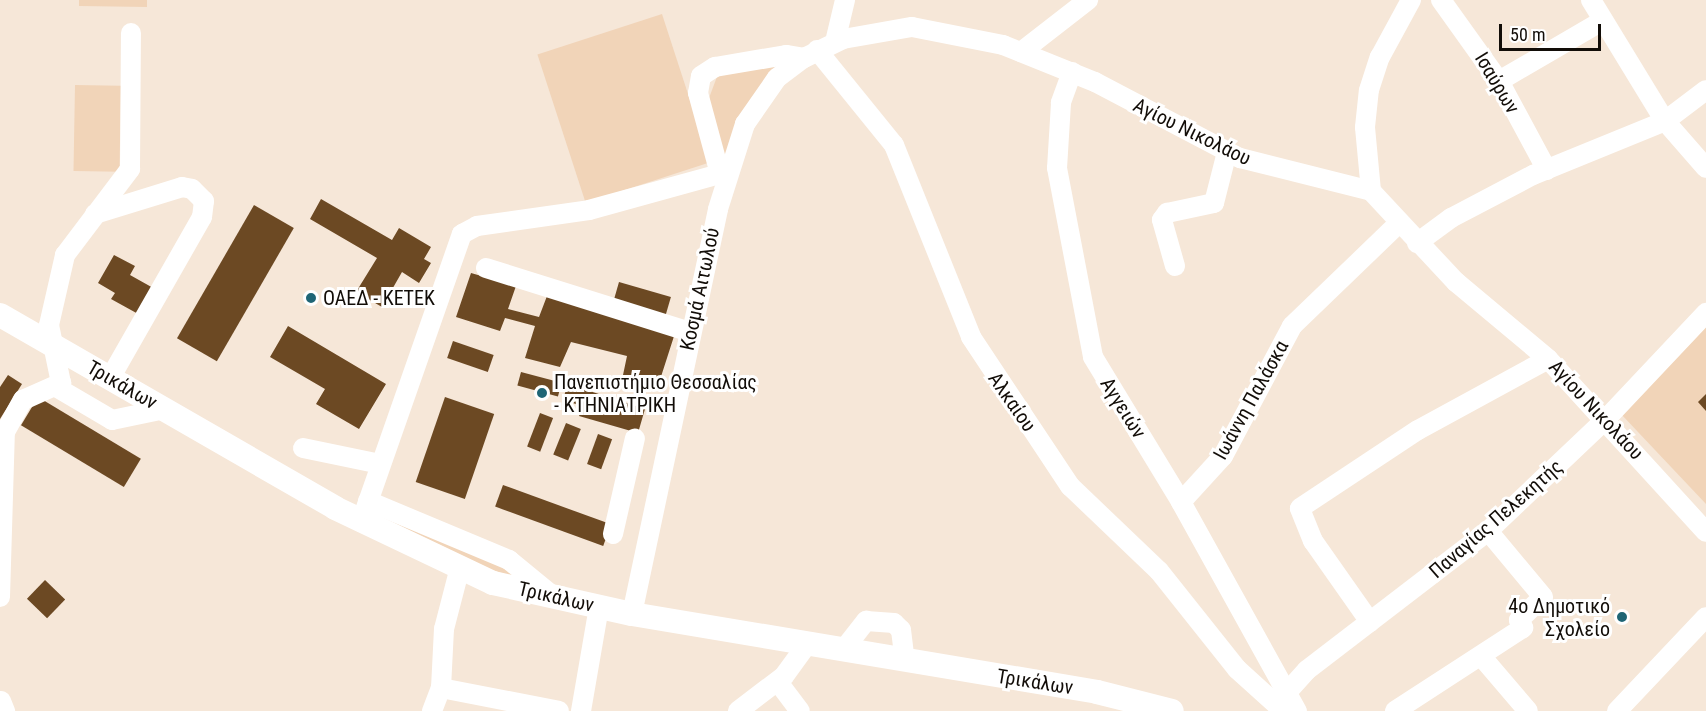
<!DOCTYPE html>
<meta charset="utf-8">
<style>
body{margin:0}
#map{position:relative;width:1706px;height:711px;overflow:hidden;background:#f6e7d8;font-family:"Roboto Condensed",sans-serif}
div>[style]{position:absolute}
[style*='--x']{left:calc(var(--x)*1px);top:calc(var(--y)*1px);width:calc(var(--w)*1px);rotate:calc(var(--a)*1deg)}
.green>*{inset:0;background:#f1d4b8;transform-origin:0 0}
.building>*{inset:0;background:#6c4923;transform-origin:0 0}
.minor>*{height:20px;margin:-10px;padding:0 10px;transform-origin:10px;border-radius:10px;background:#fff}
.major>*{height:24px;margin:-12px;padding:0 12px;transform-origin:12px;border-radius:12px;background:#fff}
.dots>*{width:16px;height:16px;translate:-50% -50%;box-sizing:border-box;border:3px solid #fff;border-radius:50%}
span{translate:-50% -50%;white-space:nowrap;text-align:center;line-height:1.15;-webkit-text-stroke:6px #fff;paint-order:stroke}
.street-label{font-size:20px;color:#120d08}
.poi-label{font-size:20px;color:#120d08}
.left{translate:0 -50%;text-align:left}
.right{translate:-100% -50%;text-align:right}
.scale{position:absolute;left:1499px;top:24px;width:102px;height:27px;box-sizing:border-box;border:3px solid #120d08;border-top:0;padding-left:8px;font-size:18px;line-height:21px;white-space:nowrap;color:#120d08;-webkit-text-stroke:4px #fff;paint-order:stroke}
</style>
<div id="map">
<div class="green">
<i style="clip-path:polygon(79px 0,147px 0,147px 7px,79px 6px)"></i>
<i style="left:662px;top:14px;width:156px;height:131px;rotate:72deg"></i>
<i style="clip-path:polygon(785px 61px,724px 157px,709px 98px,718px 74px)"></i>
<i style="left:75px;top:85px;width:46px;height:86px;rotate:1deg"></i>
<i style="clip-path:polygon(1706px 322px,1706px 504px,1621px 414px)"></i>
<i style="clip-path:polygon(386px 519px,516px 571px,525px 580px,492px 570px)"></i>
</div>
<div class="building">
<i style="clip-path:polygon(321px 199px,392px 240px,399px 228px,431px 247px,424px 259px,431px 263px,419px 283px,402px 272px,382px 307px,356px 292px,377px 258px,310px 219px)"></i>
<i style="left:254px;top:205px;width:46px;height:154px;rotate:30deg"></i>
<i style="clip-path:polygon(114px 255px,135px 266px,130px 275px,155px 289px,140px 315px,111px 299px,115px 293px,98px 283px)"></i>
<i style="clip-path:polygon(471px 273px,516px 286px,508px 309px,539px 317px,547px 296px,676px 330px,658px 386px,623px 375px,627px 356px,571px 342px,560px 367px,525px 358px,535px 326px,505px 318px,500px 331px,456px 317px)"></i>
<i style="left:619px;top:282px;width:54px;height:20px;rotate:16deg"></i>
<i style="clip-path:polygon(288px 326px,386px 384px,359px 429px,316px 404px,325px 389px,270px 357px)"></i>
<i style="left:453px;top:341px;width:43px;height:18px;rotate:19deg"></i>
<i style="left:521px;top:372px;width:42px;height:14px;rotate:15deg"></i>
<i style="clip-path:polygon(8px 375px,22px 384px,0 419px,0 387px)"></i>
<i style="clip-path:polygon(568px 384px,645px 409px,638px 433px,579px 416px,583px 407px,563px 399px)"></i>
<i style="clip-path:polygon(1706px 394px,1706px 411px,1698px 402px)"></i>
<i style="left:38px;top:397px;width:120px;height:33px;rotate:31deg"></i>
<i style="left:445px;top:397px;width:52px;height:90px;rotate:19deg"></i>
<i style="left:540px;top:413px;width:14px;height:36px;rotate:21deg"></i>
<i style="left:566px;top:423px;width:16px;height:34px;rotate:22deg"></i>
<i style="left:598px;top:434px;width:15px;height:32px;rotate:20deg"></i>
<i style="left:503px;top:485px;width:115px;height:23px;rotate:20deg"></i>
<i style="left:45px;top:580px;width:28px;height:26px;rotate:44deg"></i>
</div>
<div class="minor">
<i style="--x:1441;--y:0;--w:100;--a:54.4"></i>
<i style="--x:1499;--y:81;--w:101;--a:61.7"></i>
<i style="--x:1591;--y:0;--w:142;--a:58.6"></i>
<i style="--x:1665;--y:121;--w:62;--a:48.9"></i>
<i style="--x:835;--y:42;--w:43;--a:-76.6"></i>
<i style="--x:817;--y:50;--w:122;--a:51"></i>
<i style="--x:894;--y:145;--w:207;--a:68.1"></i>
<i style="--x:971;--y:337;--w:179;--a:56.4"></i>
<i style="--x:1070;--y:486;--w:123;--a:43.7"></i>
<i style="--x:1159;--y:571;--w:125;--a:51.5"></i>
<i style="--x:1237;--y:669;--w:55;--a:42.1"></i>
<i style="--x:1021;--y:52;--w:85;--a:-37.8"></i>
<i style="--x:1072;--y:72;--w:33;--a:110"></i>
<i style="--x:1061;--y:103;--w:65;--a:93.5"></i>
<i style="--x:1057;--y:168;--w:192;--a:79.2"></i>
<i style="--x:1093;--y:357;--w:170;--a:58.7"></i>
<i style="--x:1181;--y:502;--w:239;--a:61"></i>
<i style="--x:1499;--y:81;--w:119;--a:-30.2"></i>
<i style="--x:726;--y:175;--w:6;--a:-171"></i>
<i style="--x:720;--y:174;--w:84;--a:-105.2"></i>
<i style="--x:698;--y:93;--w:17;--a:-80"></i>
<i style="--x:701;--y:76;--w:17;--a:-33"></i>
<i style="--x:715;--y:67;--w:72;--a:-9.6"></i>
<i style="--x:786;--y:55;--w:18;--a:9"></i>
<i style="--x:1371;--y:191;--w:64;--a:-95.4"></i>
<i style="--x:1365;--y:127;--w:37;--a:-84"></i>
<i style="--x:1369;--y:90;--w:35;--a:-72"></i>
<i style="--x:1380;--y:57;--w:65;--a:-61.5"></i>
<i style="--x:95;--y:214;--w:91;--a:-17.2"></i>
<i style="--x:182;--y:187;--w:10;--a:11"></i>
<i style="--x:192;--y:189;--w:17;--a:45"></i>
<i style="--x:204;--y:201;--w:16;--a:97"></i>
<i style="--x:202;--y:217;--w:185;--a:119.7"></i>
<i style="--x:1417;--y:243;--w:42;--a:-36.3"></i>
<i style="--x:1451;--y:218;--w:93;--a:-27.7"></i>
<i style="--x:1533;--y:175;--w:143;--a:-22.2"></i>
<i style="--x:1665;--y:121;--w:51;--a:-37.1"></i>
<i style="--x:1175;--y:266;--w:48;--a:-105.8"></i>
<i style="--x:1162;--y:220;--w:9;--a:-54"></i>
<i style="--x:1167;--y:213;--w:48;--a:-12"></i>
<i style="--x:1214;--y:203;--w:53;--a:-75.7"></i>
<i style="--x:486;--y:268;--w:214;--a:17.4"></i>
<i style="--x:56;--y:387;--w:65;--a:30.5"></i>
<i style="--x:112;--y:420;--w:54;--a:-11.7"></i>
<i style="--x:303;--y:448;--w:79;--a:11.7"></i>
<i style="--x:368;--y:501;--w:153;--a:22.7"></i>
<i style="--x:509;--y:560;--w:58;--a:39.4"></i>
<i style="--x:1181;--y:502;--w:62;--a:-47.6"></i>
<i style="--x:1223;--y:456;--w:147;--a:-62"></i>
<i style="--x:1292;--y:326;--w:147;--a:-43.9"></i>
<i style="--x:361;--y:522;--w:305;--a:-70.7"></i>
<i style="--x:462;--y:234;--w:17;--a:-28"></i>
<i style="--x:477;--y:226;--w:113;--a:-8.1"></i>
<i style="--x:589;--y:210;--w:136;--a:-15.4"></i>
<i style="--x:613;--y:534;--w:98;--a:-77.1"></i>
<i style="--x:0;--y:597;--w:165;--a:-88.3"></i>
<i style="--x:5;--y:432;--w:37;--a:-61"></i>
<i style="--x:23;--y:400;--w:42;--a:-24.1"></i>
<i style="--x:61;--y:383;--w:59;--a:-101.7"></i>
<i style="--x:49;--y:325;--w:72;--a:-77.1"></i>
<i style="--x:65;--y:255;--w:108;--a:-52.9"></i>
<i style="--x:130;--y:169;--w:136;--a:-89.6"></i>
<i style="--x:632;--y:614;--w:414;--a:-78"></i>
<i style="--x:718;--y:209;--w:89;--a:-72.4"></i>
<i style="--x:745;--y:124;--w:56;--a:-55.2"></i>
<i style="--x:777;--y:78;--w:34;--a:-37"></i>
<i style="--x:804;--y:58;--w:43;--a:-26"></i>
<i style="--x:843;--y:39;--w:70;--a:-9.9"></i>
<i style="--x:912;--y:27;--w:93;--a:11.2"></i>
<i style="--x:1003;--y:45;--w:99;--a:21.9"></i>
<i style="--x:1095;--y:82;--w:164;--a:27.7"></i>
<i style="--x:1240;--y:158;--w:135;--a:14.1"></i>
<i style="--x:1371;--y:191;--w:125;--a:47"></i>
<i style="--x:1456;--y:282;--w:120;--a:39.9"></i>
<i style="--x:1548;--y:359;--w:234;--a:47.6"></i>
<i style="--x:1370;--y:622;--w:99;--a:-125.1"></i>
<i style="--x:1313;--y:541;--w:35;--a:-112"></i>
<i style="--x:1300;--y:508;--w:141;--a:-33.5"></i>
<i style="--x:1418;--y:430;--w:148;--a:-28.6"></i>
<i style="--x:844;--y:649;--w:36;--a:-52"></i>
<i style="--x:866;--y:621;--w:28;--a:4"></i>
<i style="--x:894;--y:623;--w:10;--a:45"></i>
<i style="--x:901;--y:630;--w:31;--a:83"></i>
<i style="--x:1481;--y:656;--w:72;--a:49.5"></i>
<i style="--x:778;--y:682;--w:36;--a:53"></i>
<i style="--x:441;--y:688;--w:120;--a:11"></i>
<i style="--x:1280;--y:700;--w:40;--a:-48"></i>
<i style="--x:1307;--y:670;--w:228;--a:-37.5"></i>
<i style="--x:1488;--y:531;--w:163;--a:-43.5"></i>
<i style="--x:1606;--y:419;--w:146;--a:-46.7"></i>
<i style="--x:1;--y:701;--w:11;--a:68"></i>
<i style="--x:432;--y:711;--w:25;--a:-69"></i>
<i style="--x:441;--y:688;--w:59;--a:-87.1"></i>
<i style="--x:444;--y:629;--w:60;--a:-75.5"></i>
<i style="--x:581;--y:711;--w:106;--a:-80.2"></i>
<i style="--x:738;--y:711;--w:58;--a:-37.3"></i>
<i style="--x:784;--y:676;--w:41;--a:-54"></i>
<i style="--x:1395;--y:711;--w:153;--a:-33"></i>
<i style="--x:1523;--y:628;--w:9;--a:-117"></i>
<i style="--x:1519;--y:620;--w:33;--a:-44"></i>
<i style="--x:1543;--y:597;--w:86;--a:-129.8"></i>
<i style="--x:1617;--y:711;--w:129;--a:-46.6"></i>
</div>
<div class="major">
<i style="--x:0;--y:315;--w:387;--a:29.9"></i>
<i style="--x:335;--y:508;--w:175;--a:25.4"></i>
<i style="--x:493;--y:583;--w:142;--a:12.6"></i>
<i style="--x:632;--y:614;--w:471;--a:9.5"></i>
<i style="--x:1097;--y:692;--w:77;--a:14.2"></i>
</div>
<div class="dots">
<i style="left:311px;top:298px;background:#1f6575"></i>
<i style="left:542px;top:393px;background:#1f6575"></i>
<i style="left:1622px;top:617px;background:#1f6575"></i>
</div>
<div class="street-label">
<span style="left:1497px;top:83px;rotate:59deg">Ισαύρων</span>
<span style="left:1192px;top:132px;rotate:26deg">Αγίου Νικολάου</span>
<span style="left:700px;top:289px;rotate:-78deg">Κοσμά Αιτωλού</span>
<span style="left:122px;top:385px;rotate:30deg">Τρικάλων</span>
<span style="left:1251px;top:400px;rotate:-61deg">Ιωάννη Παλάσκα</span>
<span style="left:1012px;top:402px;rotate:55deg">Αλκαίου</span>
<span style="left:1123px;top:408px;rotate:58deg">Αγγειών</span>
<span style="left:1596px;top:410px;rotate:47deg">Αγίου Νικολάου</span>
<span style="left:1496px;top:519px;rotate:-41deg">Παναγίας Πελεκητής</span>
<span style="left:556px;top:597px;rotate:13deg">Τρικάλων</span>
<span style="left:1035px;top:682px;rotate:9deg">Τρικάλων</span>
</div>
<div class="poi-label">
<span class="left" style="left:323px;top:298px">ΟΑΕΔ - ΚΕΤΕΚ</span>
<span class="left" style="left:554px;top:394px">Πανεπιστήμιο Θεσσαλίας<br>- ΚΤΗΝΙΑΤΡΙΚΗ</span>
<span class="right" style="left:1610px;top:618px">4ο Δημοτικό<br>Σχολείο</span>
</div>
<div class="scale">50 m</div>
</div>
